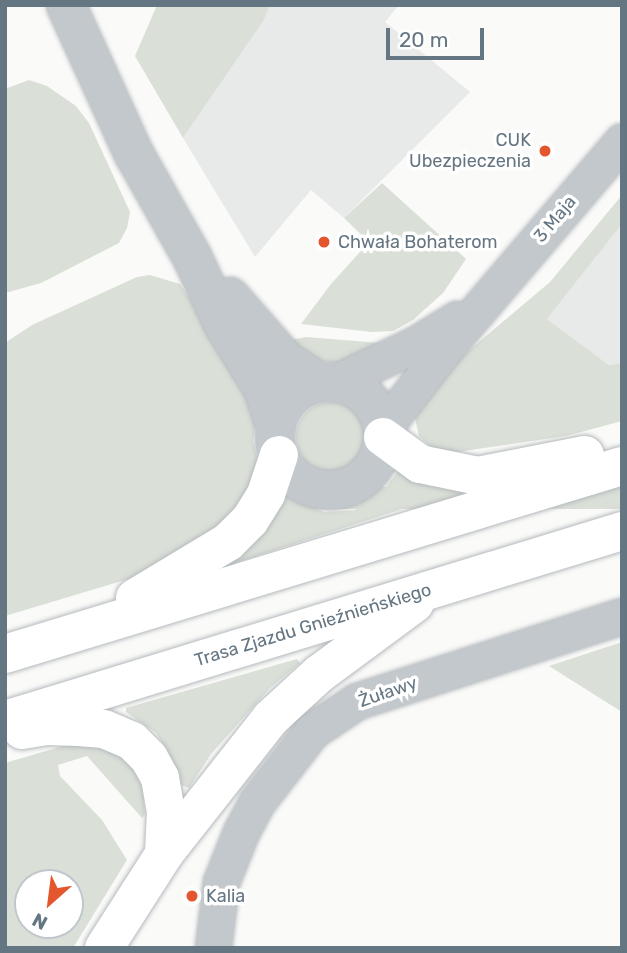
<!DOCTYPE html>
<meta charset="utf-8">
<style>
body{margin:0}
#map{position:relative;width:627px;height:953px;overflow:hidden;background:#fafaf8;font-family:Rubik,sans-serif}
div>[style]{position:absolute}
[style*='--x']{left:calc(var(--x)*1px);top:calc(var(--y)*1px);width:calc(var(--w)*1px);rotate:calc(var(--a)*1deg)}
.built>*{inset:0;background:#e8e9e9}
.green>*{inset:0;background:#dadfd7;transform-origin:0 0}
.round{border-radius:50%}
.roads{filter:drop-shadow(0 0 2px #b5babe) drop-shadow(0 0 2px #b5babe)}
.minor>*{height:35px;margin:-17.5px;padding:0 17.5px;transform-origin:17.5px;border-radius:17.5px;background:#c3c8cc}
.tertiary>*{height:38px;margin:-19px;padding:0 19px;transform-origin:19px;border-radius:19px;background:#c3c8cc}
.tertiary>.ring{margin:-19px;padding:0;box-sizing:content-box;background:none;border:38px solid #c3c8cc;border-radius:50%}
.primary>*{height:38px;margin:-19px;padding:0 19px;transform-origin:19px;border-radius:19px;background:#fff}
.dots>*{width:19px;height:19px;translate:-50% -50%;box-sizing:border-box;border:4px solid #fff;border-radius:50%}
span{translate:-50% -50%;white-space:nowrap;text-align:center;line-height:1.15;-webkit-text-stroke:7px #fff;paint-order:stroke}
.poi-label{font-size:18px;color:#657683}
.right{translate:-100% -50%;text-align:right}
.left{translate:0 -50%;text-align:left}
.street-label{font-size:18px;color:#657683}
.frame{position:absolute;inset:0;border:7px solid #657683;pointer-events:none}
.north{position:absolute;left:14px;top:869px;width:70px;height:70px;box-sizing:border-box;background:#fff;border:2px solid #c1c8cd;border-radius:50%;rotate:208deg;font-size:19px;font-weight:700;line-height:28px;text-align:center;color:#657683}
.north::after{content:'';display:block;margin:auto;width:24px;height:32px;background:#e4572e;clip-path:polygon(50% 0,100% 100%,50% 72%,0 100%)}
.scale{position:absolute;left:386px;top:28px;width:98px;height:32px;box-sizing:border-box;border:4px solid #657683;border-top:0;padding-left:9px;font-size:21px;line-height:24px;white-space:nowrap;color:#657683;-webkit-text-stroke:5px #fff;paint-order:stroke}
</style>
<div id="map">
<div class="built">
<i style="clip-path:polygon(270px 5px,399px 5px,385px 22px,470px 92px,344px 218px,311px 190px,255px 257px,183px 138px,264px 20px)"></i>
<i style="clip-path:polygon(622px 224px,622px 363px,609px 365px,547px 319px)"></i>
</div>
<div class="green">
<i style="clip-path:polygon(157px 5px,270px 5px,264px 20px,183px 138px,135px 56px)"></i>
<i style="clip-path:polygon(29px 80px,47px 86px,76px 106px,89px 123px,130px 212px,127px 228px,119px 243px,41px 283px,5px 293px,5px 89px)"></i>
<i style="clip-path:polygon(382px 183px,466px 259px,443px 293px,413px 320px,393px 331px,372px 332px,301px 324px,331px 284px,369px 242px,344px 218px)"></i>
<i style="clip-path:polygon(622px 195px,622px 224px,547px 319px,609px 365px,622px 363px,622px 421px,566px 436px,450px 453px,434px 449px,419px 436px,415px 418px,421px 397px,441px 374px,550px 282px)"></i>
<i style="clip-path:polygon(150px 275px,180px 284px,249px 386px,257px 410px,253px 441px,261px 471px,217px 533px,135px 577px,5px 616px,5px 343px,32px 325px,137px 277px)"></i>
<i style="clip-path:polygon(306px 337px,380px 343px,343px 364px,308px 359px,285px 341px)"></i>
<i class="round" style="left:296px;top:402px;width:70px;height:70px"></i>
<i style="clip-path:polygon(399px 470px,427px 485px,458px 491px,213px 570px,284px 494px,295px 502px,324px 512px,355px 510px,383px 491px)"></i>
<i style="left:622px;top:487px;width:22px;height:646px;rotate:90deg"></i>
<i style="clip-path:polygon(622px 642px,622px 712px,549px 666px)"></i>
<i style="clip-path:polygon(297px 659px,300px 663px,269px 689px,211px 754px,189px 788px,181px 785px,168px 752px,156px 733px,126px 712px,126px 708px)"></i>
<i style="clip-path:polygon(evenodd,80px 741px,110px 751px,125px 759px,137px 773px,143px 789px,145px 814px,142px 818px,87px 756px,58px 765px,60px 776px,102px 820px,127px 860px,73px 948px,5px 948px,5px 763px,80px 741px,28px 883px,70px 883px,70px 925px,28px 925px,28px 883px)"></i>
</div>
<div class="roads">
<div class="minor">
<i style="--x:336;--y:382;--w:91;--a:-25.4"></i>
<i style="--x:418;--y:343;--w:46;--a:-31.6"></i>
<i style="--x:383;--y:429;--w:97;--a:-52.5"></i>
<i style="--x:442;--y:352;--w:277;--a:-49.5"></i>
<i style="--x:213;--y:948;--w:66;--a:-83.1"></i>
<i style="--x:221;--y:882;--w:54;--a:-68.2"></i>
<i style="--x:241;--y:832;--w:34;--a:-62"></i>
<i style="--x:257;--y:802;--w:90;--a:-52.2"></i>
<i style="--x:312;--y:731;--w:54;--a:-33.7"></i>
<i style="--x:357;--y:701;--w:278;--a:-17.8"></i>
</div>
<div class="tertiary">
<i style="--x:66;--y:5;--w:164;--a:65.5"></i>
<i style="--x:134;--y:154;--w:118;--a:60.6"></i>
<i style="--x:192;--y:257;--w:77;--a:64.8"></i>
<i style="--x:225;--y:327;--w:72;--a:58.1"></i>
<i style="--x:263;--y:388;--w:41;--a:71.6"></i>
<i style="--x:230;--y:297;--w:85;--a:48.8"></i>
<i style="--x:286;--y:361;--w:40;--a:32.9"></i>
<i class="ring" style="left:275px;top:382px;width:70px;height:70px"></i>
</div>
<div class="primary">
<i style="--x:383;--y:437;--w:46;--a:36.1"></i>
<i style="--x:420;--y:464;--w:59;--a:11.7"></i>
<i style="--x:478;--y:476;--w:109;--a:-11.1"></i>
<i style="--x:135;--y:598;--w:109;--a:-31.1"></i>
<i style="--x:228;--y:542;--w:31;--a:-45"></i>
<i style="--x:250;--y:520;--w:31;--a:-58"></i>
<i style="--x:266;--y:494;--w:41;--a:-71.6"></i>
<i style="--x:5;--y:654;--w:645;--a:-16.95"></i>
<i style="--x:5;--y:720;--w:645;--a:-17.03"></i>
<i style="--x:22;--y:730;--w:25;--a:-9"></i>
<i style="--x:47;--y:726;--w:32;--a:2"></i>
<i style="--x:79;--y:727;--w:25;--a:5"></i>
<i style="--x:104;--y:729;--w:30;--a:23"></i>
<i style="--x:132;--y:741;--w:24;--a:45"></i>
<i style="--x:149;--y:758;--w:23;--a:61"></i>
<i style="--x:160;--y:778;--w:34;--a:80"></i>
<i style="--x:166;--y:811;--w:43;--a:92.7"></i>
<i style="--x:104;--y:948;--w:112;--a:-57.4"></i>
<i style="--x:164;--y:854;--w:173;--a:-51.8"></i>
<i style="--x:271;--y:718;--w:65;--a:-42.5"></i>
<i style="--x:319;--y:674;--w:119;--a:-36.5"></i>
</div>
</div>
<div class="dots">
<i style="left:545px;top:151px;background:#e4572e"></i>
<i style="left:324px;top:242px;background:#e4572e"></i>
<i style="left:192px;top:896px;background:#e4572e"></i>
</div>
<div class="poi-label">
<span class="right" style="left:531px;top:151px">CUK<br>Ubezpieczenia</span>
<span class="left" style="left:338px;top:242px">Chwała Bohaterom</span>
<span class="left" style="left:206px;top:896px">Kalia</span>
</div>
<div class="street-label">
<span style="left:555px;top:219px;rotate:-50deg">3 Maja</span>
<span style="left:313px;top:625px;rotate:-17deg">Trasa Zjazdu Gnieźnieńskiego</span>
<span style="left:388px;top:692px;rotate:-19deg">Żuławy</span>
</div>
<div class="frame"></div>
<div class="north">N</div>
<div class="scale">20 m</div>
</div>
